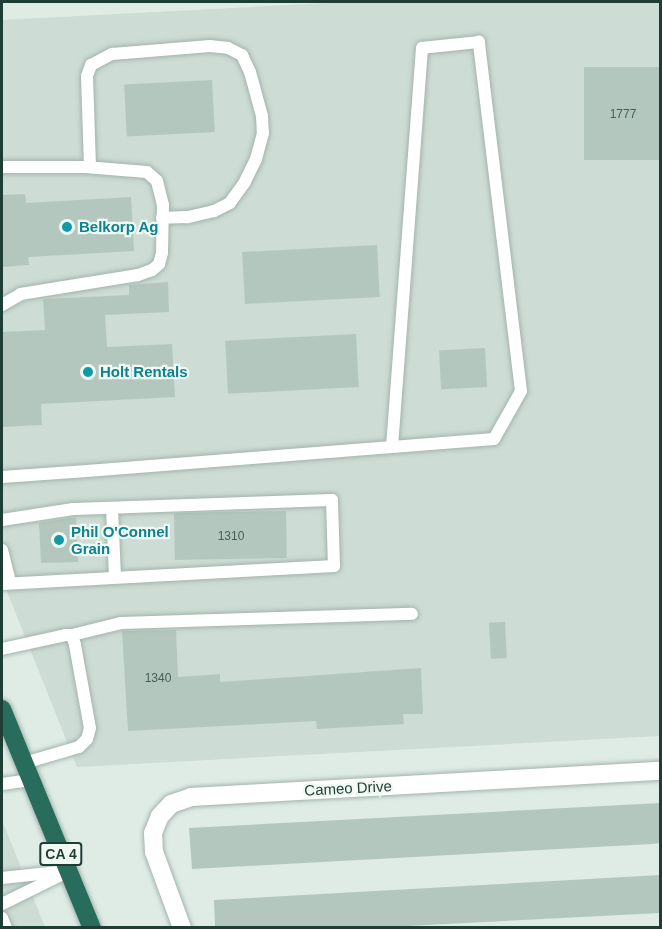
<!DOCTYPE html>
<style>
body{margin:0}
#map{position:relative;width:662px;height:929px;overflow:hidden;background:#dfece6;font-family:Helvetica,sans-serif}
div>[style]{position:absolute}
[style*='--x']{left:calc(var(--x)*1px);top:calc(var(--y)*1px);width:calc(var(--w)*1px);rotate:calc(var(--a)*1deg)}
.built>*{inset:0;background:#cddcd4}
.building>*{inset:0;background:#b4c7be;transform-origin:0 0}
.roads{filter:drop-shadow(0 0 2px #a1b4ad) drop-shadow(0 0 2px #a1b4ad)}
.lane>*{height:12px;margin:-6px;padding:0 6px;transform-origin:6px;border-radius:6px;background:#fff}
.street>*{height:18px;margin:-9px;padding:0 9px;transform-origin:9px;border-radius:9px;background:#fff}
.highway>*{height:18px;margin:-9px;padding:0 9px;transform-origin:9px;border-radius:9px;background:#286c5b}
.dots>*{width:16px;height:16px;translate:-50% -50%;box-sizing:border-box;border:3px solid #f0f8f3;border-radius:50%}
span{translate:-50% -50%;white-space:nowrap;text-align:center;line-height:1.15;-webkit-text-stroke:4.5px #f0f8f3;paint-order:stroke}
.number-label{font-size:12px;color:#446056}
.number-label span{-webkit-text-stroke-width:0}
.shield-label span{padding:2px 4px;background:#f0f8f3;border:2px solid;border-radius:4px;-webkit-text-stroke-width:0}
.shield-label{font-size:14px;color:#1e3d34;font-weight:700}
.culture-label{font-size:15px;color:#0d838f;font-weight:700}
.left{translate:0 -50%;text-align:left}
.street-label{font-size:15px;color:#1e3d34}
.frame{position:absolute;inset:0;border:3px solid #1e3d34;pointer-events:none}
</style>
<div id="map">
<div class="built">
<i style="clip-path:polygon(346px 2px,660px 2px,660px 736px,77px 767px,2px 579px,2px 20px)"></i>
<i style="clip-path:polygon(2px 820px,45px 927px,2px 927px)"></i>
</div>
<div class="building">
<i style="left:660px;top:67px;width:93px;height:76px;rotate:90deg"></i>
<i style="left:212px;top:80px;width:52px;height:88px;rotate:87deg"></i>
<i style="clip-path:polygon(25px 194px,26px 203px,131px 197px,134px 251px,28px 257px,29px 265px,2px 267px,2px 195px)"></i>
<i style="left:377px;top:245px;width:52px;height:135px;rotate:87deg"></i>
<i style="clip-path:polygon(168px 282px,169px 312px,105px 315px,107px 347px,172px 344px,175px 397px,41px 404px,42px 425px,2px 427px,2px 332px,45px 330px,43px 299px,129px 295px,129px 285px)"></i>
<i style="left:356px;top:334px;width:53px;height:131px;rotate:87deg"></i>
<i style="left:485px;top:348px;width:39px;height:46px;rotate:87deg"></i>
<i style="left:286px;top:511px;width:47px;height:112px;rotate:89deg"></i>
<i style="clip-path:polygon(69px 518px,76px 518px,78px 562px,41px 563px,39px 523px)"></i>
<i style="left:505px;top:622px;width:36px;height:16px;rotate:87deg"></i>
<i style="clip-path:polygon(176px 630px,178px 677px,220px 674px,220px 682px,421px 668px,423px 714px,403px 714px,404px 724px,317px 729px,316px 721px,128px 731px,122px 631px)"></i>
<i style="clip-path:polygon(660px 803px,660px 843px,652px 844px,192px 869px,189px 828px)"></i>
<i style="clip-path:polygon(660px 875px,660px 913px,388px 927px,215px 927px,214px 900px)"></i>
</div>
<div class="roads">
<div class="lane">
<i style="--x:2;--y:167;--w:83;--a:0"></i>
<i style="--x:85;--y:167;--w:62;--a:4.6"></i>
<i style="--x:147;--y:172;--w:13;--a:42"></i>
<i style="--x:157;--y:181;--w:25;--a:76"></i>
<i style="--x:163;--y:205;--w:48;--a:91.2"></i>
<i style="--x:162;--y:253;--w:11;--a:105"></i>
<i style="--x:159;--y:264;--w:9;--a:139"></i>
<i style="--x:152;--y:270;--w:15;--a:160"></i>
<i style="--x:138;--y:275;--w:119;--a:170.8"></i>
<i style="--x:21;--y:294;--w:22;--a:150"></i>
<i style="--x:90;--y:167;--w:91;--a:-91.9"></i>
<i style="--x:87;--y:76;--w:12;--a:-70"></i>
<i style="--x:91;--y:65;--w:24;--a:-28"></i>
<i style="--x:112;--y:54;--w:98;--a:-4.7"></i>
<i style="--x:210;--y:46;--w:18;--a:6"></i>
<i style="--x:228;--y:48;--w:16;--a:27"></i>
<i style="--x:242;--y:55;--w:19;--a:65"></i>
<i style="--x:250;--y:72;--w:46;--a:74.7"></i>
<i style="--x:262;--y:116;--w:17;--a:87"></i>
<i style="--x:263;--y:133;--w:27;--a:105"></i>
<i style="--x:256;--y:159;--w:25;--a:116"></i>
<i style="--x:245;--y:182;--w:26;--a:126"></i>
<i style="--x:230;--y:203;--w:18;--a:153"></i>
<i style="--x:214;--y:211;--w:28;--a:167"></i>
<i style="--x:187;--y:217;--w:25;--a:178"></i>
<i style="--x:2;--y:477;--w:85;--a:-4"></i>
<i style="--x:87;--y:471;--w:408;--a:-4.5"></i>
<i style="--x:494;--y:439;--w:55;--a:-60.6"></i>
<i style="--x:521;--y:391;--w:352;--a:-96.9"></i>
<i style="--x:479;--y:42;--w:57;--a:174"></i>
<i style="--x:422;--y:48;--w:400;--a:94.3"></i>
<i style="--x:112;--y:508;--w:69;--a:87.5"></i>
<i style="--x:2;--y:520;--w:72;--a:-8.8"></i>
<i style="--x:73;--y:509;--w:259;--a:-2"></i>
<i style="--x:332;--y:500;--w:66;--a:88.3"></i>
<i style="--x:334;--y:566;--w:332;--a:176.9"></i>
<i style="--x:2;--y:550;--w:34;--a:76"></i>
<i style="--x:72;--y:635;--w:50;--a:-13.8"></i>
<i style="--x:121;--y:623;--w:291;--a:-1.8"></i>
<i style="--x:2;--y:649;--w:66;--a:-12.3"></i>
<i style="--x:66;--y:635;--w:6;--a:0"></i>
<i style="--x:72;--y:635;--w:10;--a:73"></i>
<i style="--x:75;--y:645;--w:84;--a:79.8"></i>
<i style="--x:90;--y:728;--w:11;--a:105"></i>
<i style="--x:87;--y:739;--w:11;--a:135"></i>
<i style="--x:79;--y:747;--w:57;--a:163.8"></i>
<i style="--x:2;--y:784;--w:29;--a:-8"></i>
<i style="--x:2;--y:878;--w:56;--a:-6.1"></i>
<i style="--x:2;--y:904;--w:75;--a:-26.2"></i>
<i style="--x:2;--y:918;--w:11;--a:68"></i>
</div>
<div class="street">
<i style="--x:182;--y:928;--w:81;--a:-110.2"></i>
<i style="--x:154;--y:852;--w:19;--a:-93"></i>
<i style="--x:153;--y:833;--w:18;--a:-68"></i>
<i style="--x:160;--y:816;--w:16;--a:-47"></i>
<i style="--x:171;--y:804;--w:21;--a:-19"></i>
<i style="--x:191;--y:797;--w:470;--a:-3.2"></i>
</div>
<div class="highway">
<i style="--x:2;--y:709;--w:237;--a:67.7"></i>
</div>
</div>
<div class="dots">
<i style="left:67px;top:227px;background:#0f9aa8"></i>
<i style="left:88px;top:372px;background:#0f9aa8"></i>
<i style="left:59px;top:540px;background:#0f9aa8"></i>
</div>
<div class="number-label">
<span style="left:623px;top:115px">1777</span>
<span style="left:231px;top:537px">1310</span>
<span style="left:158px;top:679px">1340</span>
</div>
<div class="shield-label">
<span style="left:61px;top:854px">CA 4</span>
</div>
<div class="culture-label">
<span class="left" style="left:79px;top:227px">Belkorp Ag</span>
<span class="left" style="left:100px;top:372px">Holt Rentals</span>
<span class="left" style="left:71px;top:540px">Phil O'Connel<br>Grain</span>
</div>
<div class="street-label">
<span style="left:348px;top:788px;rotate:-3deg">Cameo Drive</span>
</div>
<div class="frame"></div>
</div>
